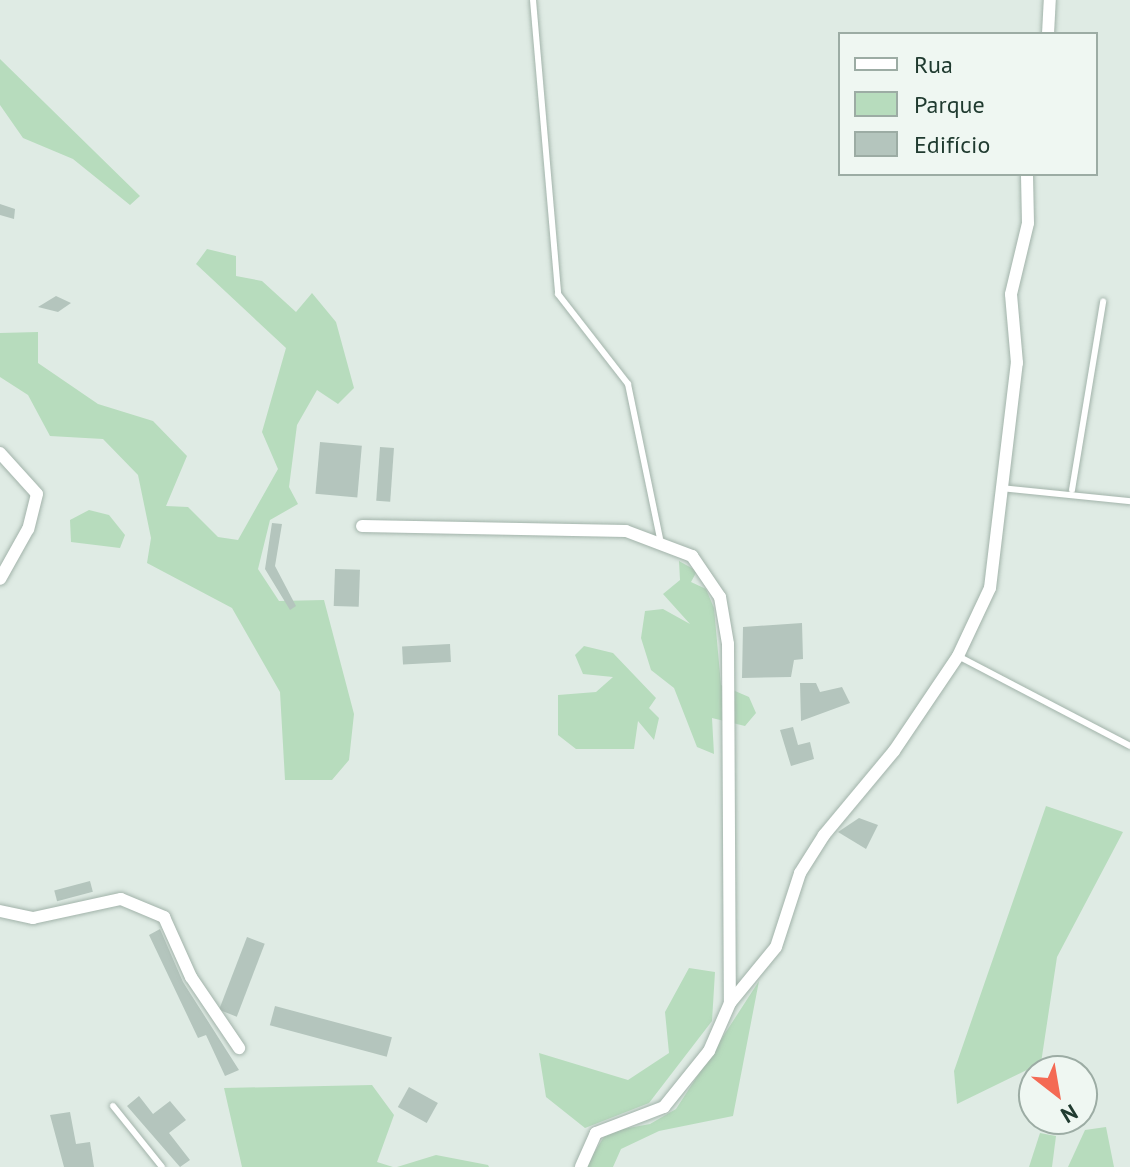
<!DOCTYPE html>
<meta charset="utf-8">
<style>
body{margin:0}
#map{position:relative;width:1130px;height:1167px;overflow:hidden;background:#dfebe4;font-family:"PT Sans",sans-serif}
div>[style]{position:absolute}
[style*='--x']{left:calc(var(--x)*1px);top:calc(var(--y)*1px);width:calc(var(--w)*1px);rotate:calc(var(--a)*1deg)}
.green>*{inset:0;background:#b7dcbd}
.building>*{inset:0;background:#b4c5bd;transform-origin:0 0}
.roads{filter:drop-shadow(0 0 2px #a2b3aa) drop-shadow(0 0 2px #a2b3aa)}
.service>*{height:6px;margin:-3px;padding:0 3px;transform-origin:3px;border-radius:3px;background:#fff}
.minor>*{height:12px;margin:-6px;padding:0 6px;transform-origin:6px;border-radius:6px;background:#fff}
span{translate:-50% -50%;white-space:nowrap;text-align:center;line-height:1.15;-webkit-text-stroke:8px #eff7f2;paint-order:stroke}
.legend{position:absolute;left:838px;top:32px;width:260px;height:144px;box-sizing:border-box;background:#eff7f2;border:2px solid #9caca4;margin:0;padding:10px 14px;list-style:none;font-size:24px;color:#203b30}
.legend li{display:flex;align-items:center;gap:16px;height:40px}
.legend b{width:40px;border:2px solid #9caca4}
.north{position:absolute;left:1018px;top:1055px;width:80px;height:80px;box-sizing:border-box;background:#eff7f2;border:2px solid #9caca4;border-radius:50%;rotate:149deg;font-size:22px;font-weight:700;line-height:32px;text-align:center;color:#203b30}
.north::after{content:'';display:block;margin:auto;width:28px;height:36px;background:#f46a54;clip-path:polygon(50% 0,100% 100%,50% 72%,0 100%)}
</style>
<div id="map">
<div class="green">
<i style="clip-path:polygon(0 59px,140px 196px,130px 205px,73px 159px,23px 138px,0 105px)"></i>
<i style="clip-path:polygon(207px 249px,236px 256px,236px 276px,262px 281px,296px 312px,312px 293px,336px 322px,354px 388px,338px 404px,317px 390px,297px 425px,289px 487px,298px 504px,270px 520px,258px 569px,279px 601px,324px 600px,354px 714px,349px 760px,332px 780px,285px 780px,280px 692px,232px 608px,147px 563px,151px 538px,138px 475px,103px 439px,50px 436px,28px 395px,0 377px,0 333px,38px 332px,38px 363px,98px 404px,153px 421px,187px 456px,166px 506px,188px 507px,218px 537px,238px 540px,278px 469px,262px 432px,286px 348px,196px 264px)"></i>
<i style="clip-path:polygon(89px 510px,109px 515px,125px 535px,120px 548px,71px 542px,70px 520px)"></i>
<i style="clip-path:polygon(679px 561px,697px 571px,691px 582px,706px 589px,714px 608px,721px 685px,749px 697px,756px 713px,745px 726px,712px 718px,714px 754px,697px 747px,674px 688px,651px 670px,641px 638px,645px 611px,663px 609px,690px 624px,663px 594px,680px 580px)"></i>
<i style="clip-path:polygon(584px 646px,613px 653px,656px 698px,649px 708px,659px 718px,654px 740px,638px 721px,634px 749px,576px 749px,558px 735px,558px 695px,596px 692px,613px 677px,583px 674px,575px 655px)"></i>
<i style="clip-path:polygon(1046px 806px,1123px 832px,1057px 957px,1041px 1063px,957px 1104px,954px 1071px)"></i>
<i style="clip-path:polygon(689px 968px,715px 972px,712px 1021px,649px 1103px,585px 1128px,546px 1097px,539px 1053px,628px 1080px,669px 1053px,665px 1012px)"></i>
<i style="clip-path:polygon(759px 981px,733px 1116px,659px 1131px,621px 1149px,613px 1167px,585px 1167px,607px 1132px,650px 1124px,676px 1109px)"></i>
<i style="clip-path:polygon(372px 1085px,394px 1115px,377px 1162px,393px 1167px,242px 1167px,224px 1088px)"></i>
<i style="clip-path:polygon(1106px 1127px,1114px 1167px,1068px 1167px,1085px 1130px)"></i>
<i style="clip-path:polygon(1040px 1133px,1056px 1136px,1052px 1167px,1029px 1167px)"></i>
<i style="clip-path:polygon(436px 1155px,488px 1165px,489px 1167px,397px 1167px)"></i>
</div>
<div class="building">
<i style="clip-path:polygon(0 204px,15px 209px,14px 219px,0 215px)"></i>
<i style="clip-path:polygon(56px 296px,71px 303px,58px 312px,38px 307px)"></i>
<i style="left:320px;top:442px;width:42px;height:52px;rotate:5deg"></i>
<i style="left:380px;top:447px;width:14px;height:54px;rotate:4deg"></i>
<i style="clip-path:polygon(272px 523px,282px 524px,275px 566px,296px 606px,290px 610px,265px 569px)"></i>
<i style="left:335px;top:569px;width:25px;height:37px;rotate:2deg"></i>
<i style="clip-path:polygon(802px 623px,803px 659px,794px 660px,791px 677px,742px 678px,743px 627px)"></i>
<i style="left:450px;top:644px;width:18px;height:48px;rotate:87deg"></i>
<i style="clip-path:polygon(800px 683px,816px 683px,820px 692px,842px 687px,850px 703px,801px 721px)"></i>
<i style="clip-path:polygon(793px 727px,798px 745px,810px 742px,814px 759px,791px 766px,780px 730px)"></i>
<i style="clip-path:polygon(859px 818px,878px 825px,866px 849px,838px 832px)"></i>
<i style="left:90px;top:881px;width:11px;height:37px;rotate:75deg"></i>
<i style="clip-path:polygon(160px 929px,183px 982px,239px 1070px,225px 1076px,206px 1035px,198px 1038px,149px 935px)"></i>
<i style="left:247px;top:937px;width:19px;height:78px;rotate:21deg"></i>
<i style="left:275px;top:1006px;width:121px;height:20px;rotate:15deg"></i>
<i style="left:409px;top:1087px;width:33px;height:23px;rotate:29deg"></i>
<i style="clip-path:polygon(139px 1096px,153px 1114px,170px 1101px,186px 1120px,169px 1133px,190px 1160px,180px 1167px,127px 1106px)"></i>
<i style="clip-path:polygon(70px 1112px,76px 1144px,90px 1142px,94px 1167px,64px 1167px,50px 1115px)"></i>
</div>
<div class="roads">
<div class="service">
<i style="--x:533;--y:0;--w:295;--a:85.1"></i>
<i style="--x:558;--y:294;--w:114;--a:52.1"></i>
<i style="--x:628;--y:384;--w:158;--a:78.3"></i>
<i style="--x:1001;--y:488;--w:130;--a:5.8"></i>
<i style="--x:1072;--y:490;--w:191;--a:-80.6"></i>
<i style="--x:958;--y:656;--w:194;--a:27.6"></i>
<i style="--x:113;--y:1106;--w:78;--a:51.2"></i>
</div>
<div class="minor">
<i style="--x:1048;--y:34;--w:34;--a:-87"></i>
<i style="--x:0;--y:453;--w:55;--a:47.9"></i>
<i style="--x:37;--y:494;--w:36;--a:104"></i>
<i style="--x:28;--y:529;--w:57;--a:119.2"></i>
<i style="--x:362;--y:526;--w:264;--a:1.1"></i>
<i style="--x:626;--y:531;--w:71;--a:20.7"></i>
<i style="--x:692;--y:556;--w:50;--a:55.7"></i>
<i style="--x:720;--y:597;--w:48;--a:80.3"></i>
<i style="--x:728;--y:644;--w:359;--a:89.7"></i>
<i style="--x:730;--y:1003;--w:52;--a:113.6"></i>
<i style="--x:709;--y:1051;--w:72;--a:128.8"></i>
<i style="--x:664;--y:1107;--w:73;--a:159.1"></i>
<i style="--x:596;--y:1133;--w:37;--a:114"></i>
<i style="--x:0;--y:911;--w:34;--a:12"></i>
<i style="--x:33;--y:918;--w:90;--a:-12.2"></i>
<i style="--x:121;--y:899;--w:47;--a:22.7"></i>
<i style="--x:164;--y:917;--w:66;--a:65.8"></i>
<i style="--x:191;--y:977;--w:86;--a:55.9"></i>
<i style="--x:730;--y:1003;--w:72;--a:-50.6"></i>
<i style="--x:776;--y:947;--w:78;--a:-72"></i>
<i style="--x:800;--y:873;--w:45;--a:-57.7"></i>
<i style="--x:824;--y:835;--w:109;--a:-50.2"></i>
<i style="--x:894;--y:751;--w:115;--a:-56"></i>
<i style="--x:958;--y:656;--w:75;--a:-64.8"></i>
<i style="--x:990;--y:588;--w:227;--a:-83.2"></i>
<i style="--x:1017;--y:363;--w:69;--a:-95"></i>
<i style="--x:1011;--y:294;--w:73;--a:-76.5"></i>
<i style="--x:1028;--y:223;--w:49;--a:-91.2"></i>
</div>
</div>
<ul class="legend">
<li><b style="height:10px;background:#fff"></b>Rua</li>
<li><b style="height:22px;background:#b7dcbd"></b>Parque</li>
<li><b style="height:22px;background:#b4c5bd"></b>Edifício</li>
</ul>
<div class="north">N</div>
</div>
